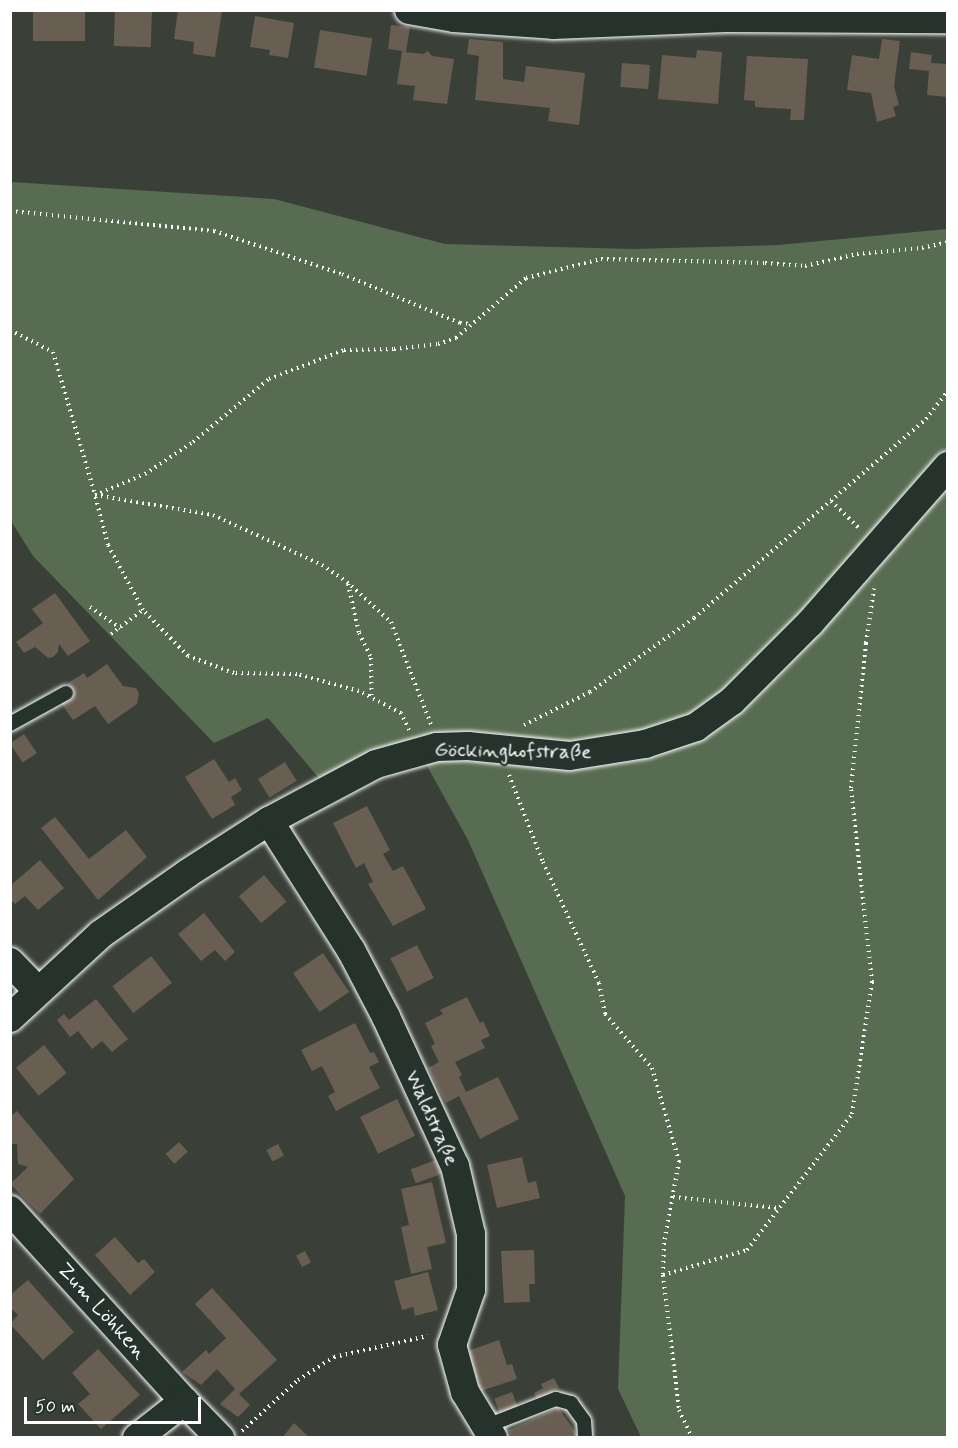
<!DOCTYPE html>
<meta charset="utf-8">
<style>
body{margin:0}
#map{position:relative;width:958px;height:1448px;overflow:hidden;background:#3a4038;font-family:Mynerve,sans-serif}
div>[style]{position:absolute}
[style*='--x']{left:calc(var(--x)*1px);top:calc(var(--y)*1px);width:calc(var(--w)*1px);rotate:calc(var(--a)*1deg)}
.green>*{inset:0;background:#576c50}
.building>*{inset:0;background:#685e52;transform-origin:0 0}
.path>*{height:4px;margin-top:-2px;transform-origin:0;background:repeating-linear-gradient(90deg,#fff 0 1.5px,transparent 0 6px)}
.roads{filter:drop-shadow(0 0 2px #fff) drop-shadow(0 0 2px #fff)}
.lane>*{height:14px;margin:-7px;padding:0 7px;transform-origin:7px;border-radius:7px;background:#26332d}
.street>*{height:28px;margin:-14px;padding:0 14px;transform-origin:14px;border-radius:14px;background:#26332d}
span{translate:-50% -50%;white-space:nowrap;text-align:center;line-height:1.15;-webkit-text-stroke:4.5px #26332d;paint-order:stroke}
.street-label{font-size:21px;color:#fff}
.frame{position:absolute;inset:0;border:12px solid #fff;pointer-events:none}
.scale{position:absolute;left:24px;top:1397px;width:177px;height:27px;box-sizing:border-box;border:3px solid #fff;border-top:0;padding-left:8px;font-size:18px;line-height:21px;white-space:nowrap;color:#fff;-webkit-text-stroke:4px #26332d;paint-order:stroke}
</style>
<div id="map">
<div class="green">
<i style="clip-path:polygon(11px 182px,274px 199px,445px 244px,634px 249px,778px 245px,947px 229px,947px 1437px,641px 1437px,618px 1389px,625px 1196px,468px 840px,426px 764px,377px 775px,335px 797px,268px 718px,214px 743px,33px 556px,11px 521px)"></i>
</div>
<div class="building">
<i style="left:33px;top:10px;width:52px;height:31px"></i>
<i style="left:115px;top:10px;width:37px;height:36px;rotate:2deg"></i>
<i style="clip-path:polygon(178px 10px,222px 11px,215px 57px,193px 54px,194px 42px,174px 39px)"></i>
<i style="clip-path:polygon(255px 16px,294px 23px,288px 58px,269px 55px,270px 50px,250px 47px)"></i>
<i style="clip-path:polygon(391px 25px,410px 27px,406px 52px,423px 54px,428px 51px,432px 56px,454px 59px,447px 104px,413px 100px,415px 86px,397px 84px,402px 51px,388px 49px)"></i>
<i style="left:320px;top:30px;width:53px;height:38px;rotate:9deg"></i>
<i style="clip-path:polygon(469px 39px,503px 42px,503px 79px,524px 82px,526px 66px,585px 73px,579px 125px,548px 121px,550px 108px,475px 100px,479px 56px,467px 54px)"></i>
<i style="clip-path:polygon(882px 39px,900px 41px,894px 86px,899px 105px,893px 107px,896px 116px,877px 122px,871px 93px,847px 90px,852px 55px,879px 59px)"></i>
<i style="clip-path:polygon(697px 50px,722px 52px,718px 104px,658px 99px,662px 55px,696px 58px)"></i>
<i style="clip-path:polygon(911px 52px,932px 55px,931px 63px,948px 64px,948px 97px,927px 95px,929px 71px,909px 69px)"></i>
<i style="clip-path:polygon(747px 56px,808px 59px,804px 120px,790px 120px,791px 109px,755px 107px,755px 101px,744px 100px)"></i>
<i style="left:622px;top:63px;width:28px;height:24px;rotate:4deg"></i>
<i style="clip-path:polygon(55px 593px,90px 641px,68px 656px,59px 644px,58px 652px,53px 657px,48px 658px,35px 647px,24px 653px,16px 642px,43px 623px,32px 609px)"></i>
<i style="clip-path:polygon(107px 664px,123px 686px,136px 688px,139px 693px,137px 704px,108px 724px,95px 706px,73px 720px,61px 703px,74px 692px,68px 683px,84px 673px,87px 678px)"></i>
<i style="left:24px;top:734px;width:23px;height:17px;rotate:56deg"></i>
<i style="clip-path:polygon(214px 759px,229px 782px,235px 778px,242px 790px,231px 797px,235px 805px,212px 819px,185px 777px)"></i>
<i style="left:285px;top:762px;width:22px;height:32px;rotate:58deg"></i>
<i style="clip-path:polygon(367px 806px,390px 850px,383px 854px,393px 871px,403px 866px,426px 909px,393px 926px,368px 884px,373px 882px,364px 863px,356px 868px,333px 823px)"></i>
<i style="clip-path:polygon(55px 817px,89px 859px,126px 830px,147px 857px,98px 900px,41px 828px)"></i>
<i style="clip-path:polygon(40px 860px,64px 888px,38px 910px,25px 896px,15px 904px,10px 899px,10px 886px)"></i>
<i style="left:264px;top:875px;width:35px;height:33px;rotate:50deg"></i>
<i style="clip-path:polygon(204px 913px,235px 952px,225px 961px,215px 950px,201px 961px,178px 934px)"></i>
<i style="left:417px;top:945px;width:37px;height:30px;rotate:63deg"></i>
<i style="left:323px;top:953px;width:47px;height:36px;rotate:56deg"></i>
<i style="left:151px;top:956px;width:34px;height:49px;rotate:52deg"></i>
<i style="clip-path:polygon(467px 997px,480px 1023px,483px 1021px,490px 1036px,481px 1040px,485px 1048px,455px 1062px,462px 1075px,459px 1077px,466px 1092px,498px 1077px,519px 1119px,480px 1139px,459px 1096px,446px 1103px,428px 1068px,439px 1062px,431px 1046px,435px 1044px,425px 1023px,443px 1014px,440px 1010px)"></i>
<i style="clip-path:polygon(96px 999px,128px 1039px,112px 1052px,102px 1041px,92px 1049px,78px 1031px,70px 1037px,57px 1020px,64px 1014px,69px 1020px)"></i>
<i style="clip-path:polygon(355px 1023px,370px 1053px,374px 1052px,379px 1062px,369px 1067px,380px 1088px,336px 1111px,328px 1096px,335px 1092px,322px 1066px,312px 1071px,301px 1050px)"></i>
<i style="left:44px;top:1045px;width:36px;height:36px;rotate:51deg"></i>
<i style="left:397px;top:1099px;width:41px;height:41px;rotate:64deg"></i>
<i style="clip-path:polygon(17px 1111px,74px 1179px,40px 1214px,10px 1184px,28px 1167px,18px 1164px,17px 1144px,10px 1144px,10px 1117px)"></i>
<i style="left:179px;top:1142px;width:13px;height:18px;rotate:48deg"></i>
<i style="left:278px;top:1144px;width:13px;height:13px;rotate:63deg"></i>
<i style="clip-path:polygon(522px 1157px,528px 1183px,536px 1181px,540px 1198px,497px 1208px,487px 1165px)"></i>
<i style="left:436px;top:1160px;width:15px;height:27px;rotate:70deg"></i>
<i style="clip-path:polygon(432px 1182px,446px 1243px,427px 1247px,432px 1269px,411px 1274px,401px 1227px,409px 1225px,401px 1189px)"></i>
<i style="clip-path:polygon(115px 1237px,138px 1263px,144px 1259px,155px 1272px,130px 1295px,95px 1255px)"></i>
<i style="clip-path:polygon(534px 1250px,535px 1284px,529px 1284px,530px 1302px,504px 1303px,501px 1251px)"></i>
<i style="left:305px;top:1251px;width:13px;height:10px;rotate:63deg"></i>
<i style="clip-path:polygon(428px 1272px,438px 1310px,415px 1316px,413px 1307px,402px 1310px,394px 1281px)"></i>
<i style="clip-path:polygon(28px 1280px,74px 1332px,43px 1360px,10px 1324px,18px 1315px,10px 1307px,10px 1295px)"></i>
<i style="clip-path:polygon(212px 1288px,277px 1360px,239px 1394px,250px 1405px,238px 1417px,220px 1404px,235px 1389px,217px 1369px,201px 1385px,182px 1372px,206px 1350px,209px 1354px,226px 1338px,195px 1304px)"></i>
<i style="clip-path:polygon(499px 1340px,507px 1365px,512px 1364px,517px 1379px,481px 1391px,468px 1351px)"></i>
<i style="clip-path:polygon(98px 1349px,140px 1395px,101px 1429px,78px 1404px,90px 1394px,72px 1373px)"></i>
<i style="clip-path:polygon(554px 1378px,559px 1388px,537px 1399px,534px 1393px,543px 1388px,541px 1384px)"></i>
<i style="left:512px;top:1392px;width:17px;height:19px;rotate:69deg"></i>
<i style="clip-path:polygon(558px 1408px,580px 1438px,512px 1438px,509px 1430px)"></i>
<i style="clip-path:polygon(294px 1423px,310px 1438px,282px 1438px)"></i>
</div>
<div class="path">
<i style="--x:10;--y:211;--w:205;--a:5.6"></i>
<i style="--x:214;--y:231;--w:135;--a:18.6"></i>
<i style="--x:342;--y:274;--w:128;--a:22.6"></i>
<i style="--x:460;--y:323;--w:11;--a:5"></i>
<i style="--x:10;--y:330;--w:48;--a:27.1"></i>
<i style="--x:53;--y:352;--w:149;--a:73.6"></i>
<i style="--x:95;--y:495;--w:54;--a:-22.8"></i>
<i style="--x:145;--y:474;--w:58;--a:-33.7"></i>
<i style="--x:193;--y:442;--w:99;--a:-39.7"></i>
<i style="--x:269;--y:379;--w:80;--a:-21.1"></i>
<i style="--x:344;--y:350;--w:50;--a:-1.1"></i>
<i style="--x:394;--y:349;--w:44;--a:-6.5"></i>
<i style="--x:438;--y:344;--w:19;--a:-18"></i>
<i style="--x:456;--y:338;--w:92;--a:-40.6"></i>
<i style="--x:526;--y:278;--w:77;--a:-14.2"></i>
<i style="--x:601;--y:259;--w:164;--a:1.4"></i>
<i style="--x:765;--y:263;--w:40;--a:4.3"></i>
<i style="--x:805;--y:266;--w:53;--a:-13"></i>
<i style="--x:857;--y:254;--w:65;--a:-5.3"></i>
<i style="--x:922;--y:248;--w:27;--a:-13"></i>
<i style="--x:831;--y:501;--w:40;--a:44"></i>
<i style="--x:348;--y:584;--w:50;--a:77.3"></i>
<i style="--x:359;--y:633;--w:28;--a:64"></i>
<i style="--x:371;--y:658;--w:39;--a:89"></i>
<i style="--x:90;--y:607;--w:37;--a:35"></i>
<i style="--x:111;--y:634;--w:40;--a:-37"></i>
<i style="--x:524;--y:725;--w:74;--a:-26.6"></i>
<i style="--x:590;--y:692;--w:128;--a:-35.4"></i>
<i style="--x:694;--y:618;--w:306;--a:-40.6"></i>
<i style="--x:926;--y:419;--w:36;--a:-52"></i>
<i style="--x:409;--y:730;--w:19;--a:-115"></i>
<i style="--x:401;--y:713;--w:47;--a:-152.4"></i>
<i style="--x:359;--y:691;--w:64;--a:-164.7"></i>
<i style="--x:297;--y:674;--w:63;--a:-179.1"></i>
<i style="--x:234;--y:673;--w:49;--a:-159.7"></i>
<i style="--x:188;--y:656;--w:64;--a:-134.4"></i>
<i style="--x:143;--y:610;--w:74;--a:-118.3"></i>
<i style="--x:108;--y:545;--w:52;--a:-104.6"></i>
<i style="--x:95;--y:495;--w:120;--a:9.6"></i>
<i style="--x:213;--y:515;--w:120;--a:24.6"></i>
<i style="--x:322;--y:565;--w:30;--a:34"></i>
<i style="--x:347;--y:582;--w:59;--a:42.3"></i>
<i style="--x:391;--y:622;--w:110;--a:68.6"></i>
<i style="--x:509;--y:775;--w:93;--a:68.7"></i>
<i style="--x:543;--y:862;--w:133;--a:65.2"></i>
<i style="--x:599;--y:983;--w:32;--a:79"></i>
<i style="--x:605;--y:1014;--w:72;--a:49"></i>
<i style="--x:652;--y:1068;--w:97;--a:73.8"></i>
<i style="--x:679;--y:1161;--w:83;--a:100.4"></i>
<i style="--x:664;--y:1243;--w:32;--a:92"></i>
<i style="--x:663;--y:1275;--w:136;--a:83.2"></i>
<i style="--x:679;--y:1410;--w:31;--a:65"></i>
<i style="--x:673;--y:1197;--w:107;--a:5.9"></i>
<i style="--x:663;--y:1275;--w:88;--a:-16.6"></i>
<i style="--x:747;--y:1250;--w:172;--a:-52.3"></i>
<i style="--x:852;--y:1114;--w:134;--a:-81.4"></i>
<i style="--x:872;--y:982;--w:195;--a:-96.2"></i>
<i style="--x:851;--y:788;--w:146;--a:-84.1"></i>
<i style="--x:866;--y:643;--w:55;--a:-81.6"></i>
<i style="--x:242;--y:1431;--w:76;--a:-42.3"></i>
<i style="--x:298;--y:1380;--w:43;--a:-32.6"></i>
<i style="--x:334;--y:1357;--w:96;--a:-12.6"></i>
</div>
<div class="roads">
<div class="lane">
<i style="--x:10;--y:724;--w:64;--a:-29"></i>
<i style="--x:484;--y:1427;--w:77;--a:-21.3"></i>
<i style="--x:556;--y:1399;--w:16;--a:15"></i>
<i style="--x:571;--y:1403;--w:22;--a:54"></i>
<i style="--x:584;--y:1421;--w:14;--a:86"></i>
</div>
<div class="street">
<i style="--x:409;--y:10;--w:46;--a:10.1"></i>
<i style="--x:454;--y:18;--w:99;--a:4"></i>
<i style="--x:553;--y:25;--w:173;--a:-2.3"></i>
<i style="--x:726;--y:18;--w:222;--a:0.3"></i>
<i style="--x:269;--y:821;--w:153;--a:57.6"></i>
<i style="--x:351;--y:950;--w:76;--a:62.4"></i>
<i style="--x:386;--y:1017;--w:164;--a:65.2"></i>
<i style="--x:455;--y:1166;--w:70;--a:76.8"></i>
<i style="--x:471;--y:1234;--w:56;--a:90"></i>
<i style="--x:471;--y:1290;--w:58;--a:109.1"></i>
<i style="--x:452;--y:1345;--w:49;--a:74.5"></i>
<i style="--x:465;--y:1392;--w:54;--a:58.7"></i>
<i style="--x:10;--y:962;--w:40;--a:46"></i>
<i style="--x:10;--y:1018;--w:124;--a:-42.7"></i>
<i style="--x:101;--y:934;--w:106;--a:-35"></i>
<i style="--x:188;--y:873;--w:96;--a:-32.7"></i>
<i style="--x:269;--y:821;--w:121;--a:-28"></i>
<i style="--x:376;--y:764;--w:63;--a:-15.6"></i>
<i style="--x:437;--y:747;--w:31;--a:-2"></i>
<i style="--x:468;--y:746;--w:102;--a:5.6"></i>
<i style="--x:570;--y:756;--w:76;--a:-9.1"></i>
<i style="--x:645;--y:744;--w:54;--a:-18.4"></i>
<i style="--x:696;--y:727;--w:44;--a:-35.8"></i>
<i style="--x:732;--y:701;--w:110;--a:-45"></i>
<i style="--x:810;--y:623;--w:209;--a:-48.7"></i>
<i style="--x:10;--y:1210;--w:258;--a:47.7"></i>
<i style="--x:184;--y:1401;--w:52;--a:45.8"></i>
<i style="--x:137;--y:1438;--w:60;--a:-38.2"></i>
</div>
</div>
<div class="street-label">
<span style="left:513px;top:751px;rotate:1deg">Göckinghofstraße</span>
<span style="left:432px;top:1118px;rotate:66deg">Waldstraße</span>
<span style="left:102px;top:1311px;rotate:48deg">Zum Löhken</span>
</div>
<div class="frame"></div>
<div class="scale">50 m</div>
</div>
